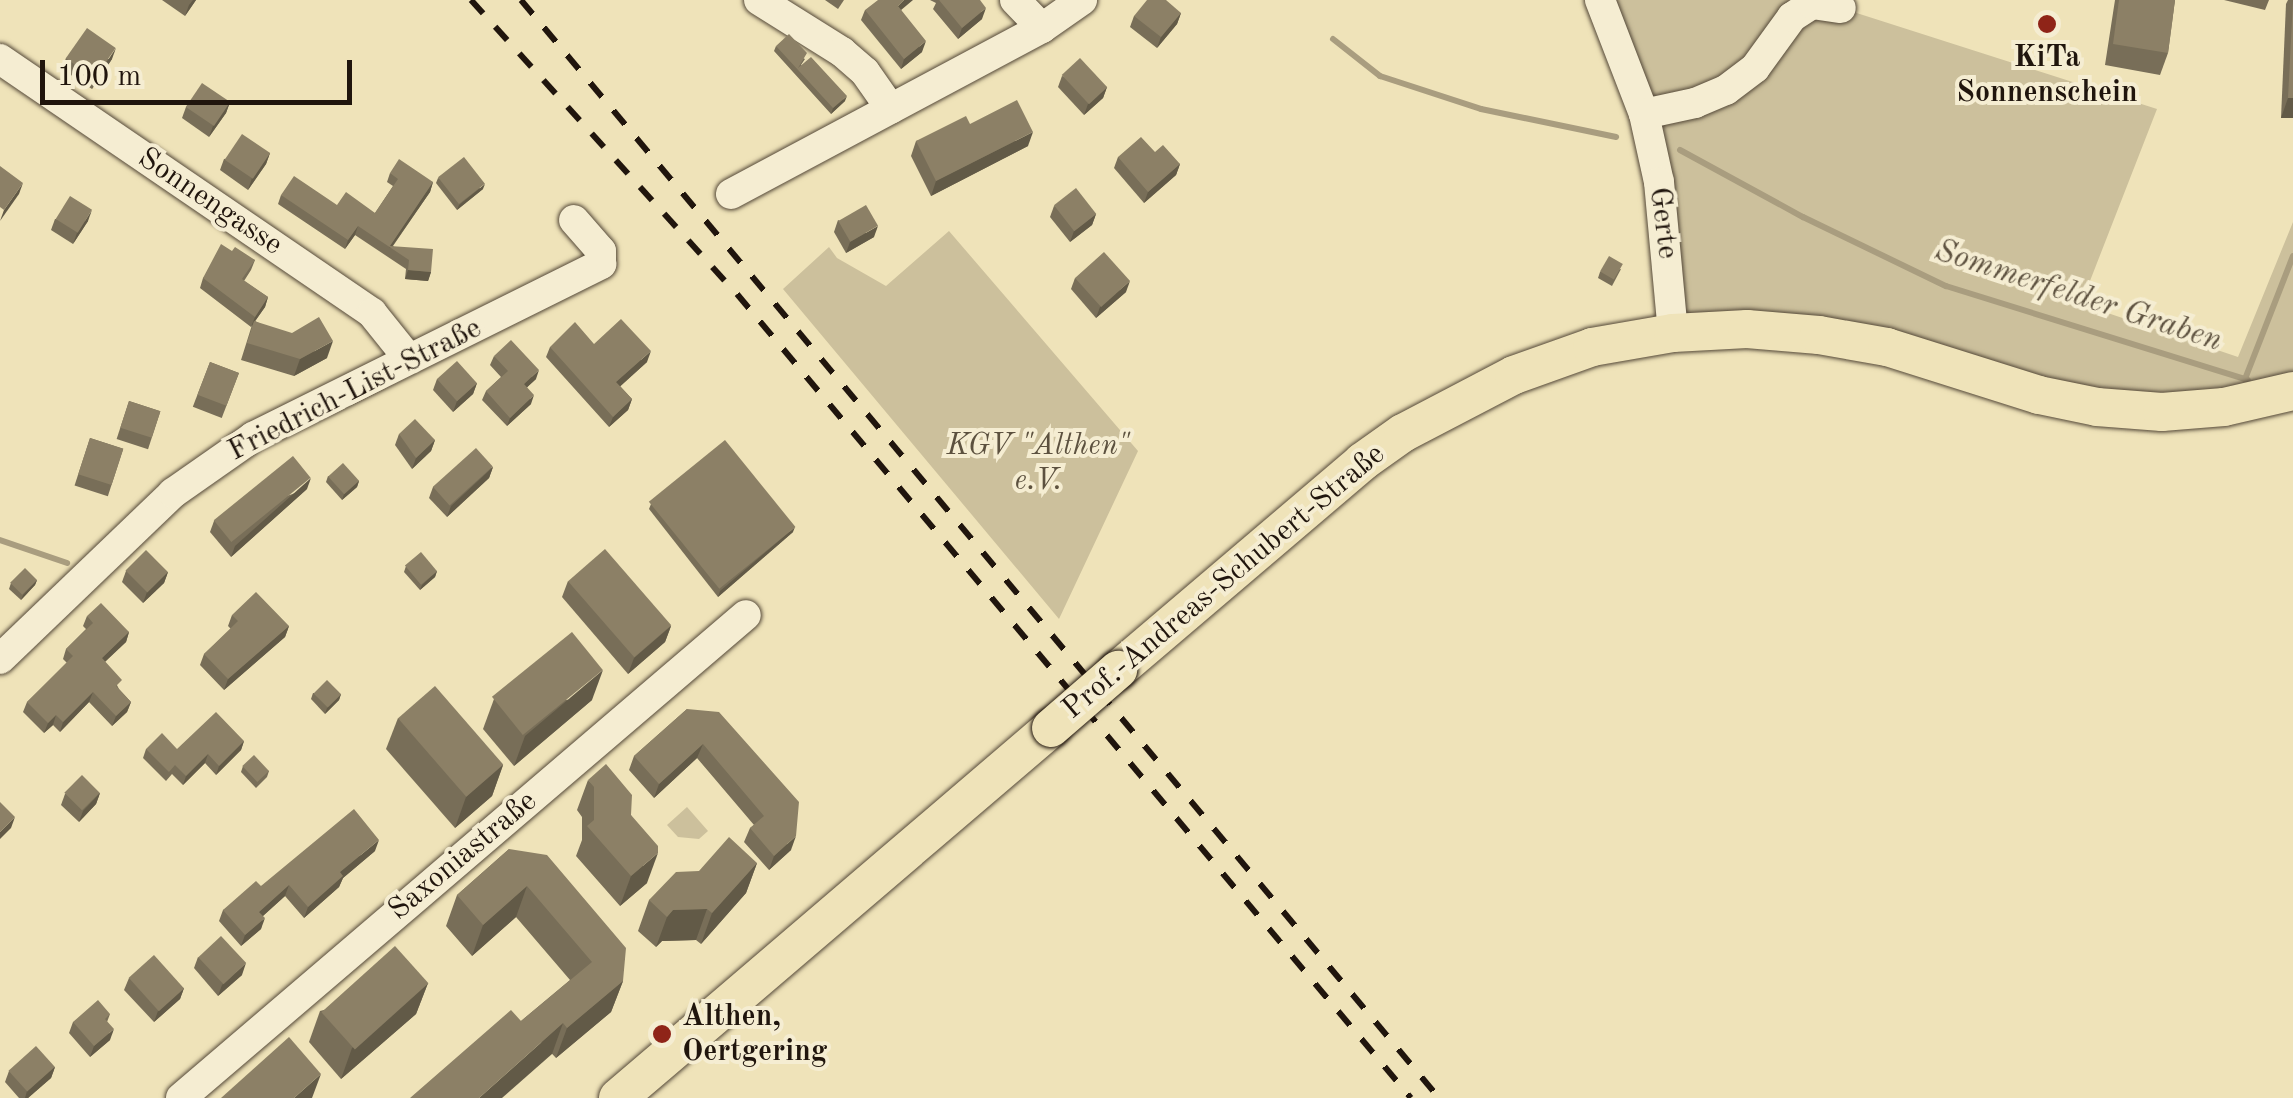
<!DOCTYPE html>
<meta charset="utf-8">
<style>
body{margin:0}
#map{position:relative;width:2293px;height:1098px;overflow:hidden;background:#efe3b9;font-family:"Old Standard TT",serif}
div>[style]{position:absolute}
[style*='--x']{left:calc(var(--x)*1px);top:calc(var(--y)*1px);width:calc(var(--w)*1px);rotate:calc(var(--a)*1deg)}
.green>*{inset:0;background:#ccc09c}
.stream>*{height:6px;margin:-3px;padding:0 3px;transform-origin:3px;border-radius:3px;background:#a99d7f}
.roads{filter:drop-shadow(0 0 2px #544838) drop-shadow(0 0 2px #544838)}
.minor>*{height:30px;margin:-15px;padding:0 15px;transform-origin:15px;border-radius:15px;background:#f5edd2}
.major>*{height:38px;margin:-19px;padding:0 19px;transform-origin:19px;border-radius:19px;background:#efe3b9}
.rail>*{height:6px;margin-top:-3px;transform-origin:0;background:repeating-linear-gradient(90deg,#20150d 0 18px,transparent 0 36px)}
.bridges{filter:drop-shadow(0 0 2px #20150d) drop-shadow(0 0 2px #20150d)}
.major-bridge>*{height:38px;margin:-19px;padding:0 19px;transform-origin:19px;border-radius:19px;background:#efe3b9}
.wall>*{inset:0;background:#786e58;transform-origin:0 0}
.shaded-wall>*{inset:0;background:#625a47}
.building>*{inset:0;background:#8c8066;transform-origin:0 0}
.dots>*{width:28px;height:28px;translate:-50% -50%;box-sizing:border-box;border:5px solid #f5edd2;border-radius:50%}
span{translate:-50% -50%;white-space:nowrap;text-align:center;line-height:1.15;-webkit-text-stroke:8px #f5edd2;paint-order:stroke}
.poi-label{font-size:30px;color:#20150d;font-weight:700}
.left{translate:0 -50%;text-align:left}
.street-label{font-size:30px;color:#20150d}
.park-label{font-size:30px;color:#5c513f;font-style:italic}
.water-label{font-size:32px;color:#5e5240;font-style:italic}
.scale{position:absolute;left:40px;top:60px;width:312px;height:45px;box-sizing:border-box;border:5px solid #20150d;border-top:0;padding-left:12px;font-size:30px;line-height:35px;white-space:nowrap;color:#20150d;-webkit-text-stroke:8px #f5edd2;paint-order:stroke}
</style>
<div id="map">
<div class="green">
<i style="clip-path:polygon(1600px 0,1802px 0,1841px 8px,2157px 109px,2081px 304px,2238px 357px,2293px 222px,2293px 391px,2224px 407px,1673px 333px,1666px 239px)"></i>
<i style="clip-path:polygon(949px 231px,1138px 451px,1059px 619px,783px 289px,829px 247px,837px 258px,886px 286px)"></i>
<i style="clip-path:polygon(687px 807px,708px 831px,699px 839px,678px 837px,667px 825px)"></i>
</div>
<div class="stream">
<i style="--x:1333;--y:39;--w:60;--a:38.2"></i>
<i style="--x:1380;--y:76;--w:106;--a:18.1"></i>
<i style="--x:1481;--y:109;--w:138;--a:11.7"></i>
<i style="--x:1680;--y:150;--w:140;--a:28.6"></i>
<i style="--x:1803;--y:217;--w:159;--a:25.8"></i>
<i style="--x:1946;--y:286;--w:316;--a:17.3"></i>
<i style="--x:2245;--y:379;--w:132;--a:-68.7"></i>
<i style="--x:0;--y:540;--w:71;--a:18.9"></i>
</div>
<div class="roads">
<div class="minor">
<i style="--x:759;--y:0;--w:98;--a:32.1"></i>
<i style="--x:842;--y:52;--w:30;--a:41"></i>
<i style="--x:865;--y:72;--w:45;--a:54.9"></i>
<i style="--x:1015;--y:0;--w:39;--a:46"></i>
<i style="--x:1600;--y:0;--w:122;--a:68.9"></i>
<i style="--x:1644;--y:114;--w:70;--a:77.6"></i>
<i style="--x:1659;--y:182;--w:152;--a:84.7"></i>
<i style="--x:0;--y:59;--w:450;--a:34.3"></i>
<i style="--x:372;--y:313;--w:58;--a:51.3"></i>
<i style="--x:1644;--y:114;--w:52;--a:-12.2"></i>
<i style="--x:1695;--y:103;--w:34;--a:-23"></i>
<i style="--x:1726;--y:90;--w:36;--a:-37"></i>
<i style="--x:1755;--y:68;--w:63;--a:-54"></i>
<i style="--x:1792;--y:17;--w:24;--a:-33"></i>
<i style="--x:1812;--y:4;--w:29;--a:8"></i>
<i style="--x:731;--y:194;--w:353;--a:-28.1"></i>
<i style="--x:1042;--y:28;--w:49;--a:-35"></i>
<i style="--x:0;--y:659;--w:240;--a:-43.8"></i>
<i style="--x:173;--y:493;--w:98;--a:-35"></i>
<i style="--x:253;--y:437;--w:389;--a:-26.4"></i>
<i style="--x:601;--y:264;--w:13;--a:-90"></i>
<i style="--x:601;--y:251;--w:41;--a:-131.1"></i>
<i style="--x:181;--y:1098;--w:743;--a:-40.53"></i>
</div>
<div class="major">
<i style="--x:1118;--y:670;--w:321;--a:-40.4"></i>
<i style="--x:1362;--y:462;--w:50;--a:-35.3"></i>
<i style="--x:1403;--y:433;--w:125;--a:-27.6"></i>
<i style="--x:1514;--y:375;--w:83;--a:-19.7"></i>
<i style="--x:1592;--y:347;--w:82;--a:-9.8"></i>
<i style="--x:1673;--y:333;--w:74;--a:-3.1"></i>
<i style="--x:1747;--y:329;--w:72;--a:4.8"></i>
<i style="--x:1819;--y:335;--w:69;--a:10"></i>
<i style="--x:1887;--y:347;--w:159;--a:17.5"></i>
<i style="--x:2039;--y:395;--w:59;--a:11.7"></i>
<i style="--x:2097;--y:407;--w:65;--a:4.4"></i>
<i style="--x:2162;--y:412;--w:62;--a:-4.6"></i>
<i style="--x:2224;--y:407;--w:71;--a:-13.1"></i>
<i style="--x:618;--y:1098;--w:570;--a:-40.51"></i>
</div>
</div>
<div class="rail">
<i style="--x:471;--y:0;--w:396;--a:47.9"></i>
<i style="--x:737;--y:294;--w:1049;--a:50.03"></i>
<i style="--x:521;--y:0;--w:1431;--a:50.1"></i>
</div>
<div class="bridges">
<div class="major-bridge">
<i style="--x:1051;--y:728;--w:89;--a:-40.9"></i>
</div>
</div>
<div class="wall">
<i style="clip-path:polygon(162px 0,196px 0,185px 16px)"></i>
<i style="clip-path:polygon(825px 0,844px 0,838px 9px)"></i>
<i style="clip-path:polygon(930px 0,980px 0,982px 19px,958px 39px,933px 9px,936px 3px)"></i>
<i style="clip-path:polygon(2115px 0,2175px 0,2168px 53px,2160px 75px,2105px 65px)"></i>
<i style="clip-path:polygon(2224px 0,2269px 0,2265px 10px)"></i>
<i style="clip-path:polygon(2288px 0,2293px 0,2293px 118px,2281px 118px,2286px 4px)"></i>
<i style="clip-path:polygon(865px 10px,901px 10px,922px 52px,901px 69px,861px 20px)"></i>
<i style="clip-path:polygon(1181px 13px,1177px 24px,1157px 48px,1130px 27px,1134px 16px)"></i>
<i style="clip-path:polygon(776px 46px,805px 59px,801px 65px,845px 101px,831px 114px,774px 51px)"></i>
<i style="clip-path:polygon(66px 58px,112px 59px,92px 89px,62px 69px)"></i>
<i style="clip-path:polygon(1062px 76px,1107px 87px,1103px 98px,1084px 115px,1058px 87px)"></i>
<i style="clip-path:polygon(230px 102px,226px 113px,209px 137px,182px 118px,186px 107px)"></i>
<i style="clip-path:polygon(970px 124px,1028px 146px,931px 196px,911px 156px,916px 141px)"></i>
<i style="clip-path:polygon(1155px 152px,1180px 164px,1176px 175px,1144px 203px,1114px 168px,1118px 157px)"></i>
<i style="clip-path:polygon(270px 153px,266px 164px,248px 190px,220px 170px,224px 159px)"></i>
<i style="clip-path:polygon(390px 173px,433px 182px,430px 192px,393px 246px,431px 272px,428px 281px,405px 279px,406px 269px,355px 235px,345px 249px,278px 204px,281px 195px,375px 213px,393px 186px,387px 182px)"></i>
<i style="clip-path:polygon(438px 178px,483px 189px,457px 210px,436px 183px)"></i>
<i style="clip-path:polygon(1054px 206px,1096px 214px,1092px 225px,1070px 242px,1050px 217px)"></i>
<i style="clip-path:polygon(55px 219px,88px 221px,73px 244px,51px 230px)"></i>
<i style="clip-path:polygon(838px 220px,874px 237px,846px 253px,834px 232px)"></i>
<i style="clip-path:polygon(232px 251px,255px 260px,251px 270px,244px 281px,268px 297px,265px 307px,255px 321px,327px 358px,294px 376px,241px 360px,252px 325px,251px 327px,200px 288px,203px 278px)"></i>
<i style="clip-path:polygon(1621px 269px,1612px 286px,1598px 278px,1600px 272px)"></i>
<i style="clip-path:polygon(1075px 278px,1126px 292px,1096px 318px,1071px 289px)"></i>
<i style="clip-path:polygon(594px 344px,647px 362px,620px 386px,632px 399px,628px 410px,609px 427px,546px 357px,550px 347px)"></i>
<i style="clip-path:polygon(494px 356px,536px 379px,527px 387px,531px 404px,507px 426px,482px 400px,486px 391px,501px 377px,490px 365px)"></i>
<i style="left:210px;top:362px;width:31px;height:48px;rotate:21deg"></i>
<i style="clip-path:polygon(437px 379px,477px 383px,473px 394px,453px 412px,433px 390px)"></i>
<i style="left:129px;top:401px;width:33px;height:40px;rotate:18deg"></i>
<i style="clip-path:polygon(399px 434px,435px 440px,431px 451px,412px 469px,395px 445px)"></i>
<i style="left:90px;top:438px;width:35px;height:50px;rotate:18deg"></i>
<i style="clip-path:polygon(493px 467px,489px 478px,447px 517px,429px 498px,433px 487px)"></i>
<i style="clip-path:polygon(328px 476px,359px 481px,357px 487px,342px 500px,326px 482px)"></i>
<i style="clip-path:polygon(307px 489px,231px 557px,210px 532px,214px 521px)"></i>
<i style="clip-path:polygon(651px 504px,793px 532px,718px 597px,649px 509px)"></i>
<i style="clip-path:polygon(406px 566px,437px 571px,435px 577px,420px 590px,404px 572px)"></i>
<i style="clip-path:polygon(126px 571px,168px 572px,164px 583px,143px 603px,122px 582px)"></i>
<i style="clip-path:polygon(37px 580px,35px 585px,21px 600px,9px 589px,11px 583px)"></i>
<i style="clip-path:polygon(568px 581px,671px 626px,665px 642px,628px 674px,562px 597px)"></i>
<i style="clip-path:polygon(232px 615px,289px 626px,285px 637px,224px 690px,200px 665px,204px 654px,231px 629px,228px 626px)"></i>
<i style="clip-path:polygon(87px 616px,129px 632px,126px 642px,105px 662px,119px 689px,131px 702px,127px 712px,112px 726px,89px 702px,60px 732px,53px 725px,44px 733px,23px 712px,27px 702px,67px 663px,63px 659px,66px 649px,86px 629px,83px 626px)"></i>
<i style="clip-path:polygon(313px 693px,341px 694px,339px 700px,325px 714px,311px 699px)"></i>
<i style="clip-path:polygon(494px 699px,592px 700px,514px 766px,483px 729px)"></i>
<i style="clip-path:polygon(687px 709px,791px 850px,769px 870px,744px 842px,750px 828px,754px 825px,697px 758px,654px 798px,629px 770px,634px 756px)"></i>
<i style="clip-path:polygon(398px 718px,503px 765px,492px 796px,455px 828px,386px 749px)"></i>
<i style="clip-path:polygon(244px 741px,241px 750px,216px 775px,205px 763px,183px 785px,172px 774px,166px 781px,143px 758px,146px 749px,177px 749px)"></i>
<i style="clip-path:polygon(243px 766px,269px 771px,267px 777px,256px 788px,241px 772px)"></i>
<i style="clip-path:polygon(588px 780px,631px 815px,647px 883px,620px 906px,576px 856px,582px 840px,582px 817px,577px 810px)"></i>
<i style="clip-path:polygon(100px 793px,96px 804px,79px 822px,61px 805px,65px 794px)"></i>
<i style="clip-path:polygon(509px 849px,623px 981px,611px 1012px,556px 1058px,521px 1021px,570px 980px,516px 917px,472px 956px,446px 926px,457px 895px)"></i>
<i style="clip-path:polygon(375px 851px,343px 878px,339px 887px,304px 918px,285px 896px,263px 916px,261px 929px,241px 946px,219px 921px,223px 910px,261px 886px)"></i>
<i style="clip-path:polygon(757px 863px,746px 893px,701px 944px,696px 940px,662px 941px,656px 947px,638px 931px,649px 900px,699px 871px)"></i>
<i style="clip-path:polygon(198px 957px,242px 975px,218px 996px,194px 968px)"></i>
<i style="clip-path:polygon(129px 978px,184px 988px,180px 999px,154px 1022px,124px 990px)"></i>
<i style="clip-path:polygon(428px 983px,416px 1014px,341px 1079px,309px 1042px,320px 1011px)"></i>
<i style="clip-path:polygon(110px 1014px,107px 1022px,110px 1040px,90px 1057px,69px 1033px,73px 1022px)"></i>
<i style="clip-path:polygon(55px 1067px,51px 1078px,28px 1098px,19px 1098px,5px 1082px,9px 1071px)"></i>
</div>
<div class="shaded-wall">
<i style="clip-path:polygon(193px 0,196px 0,185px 16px,189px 5px)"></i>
<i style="clip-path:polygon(904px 0,913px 0,894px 16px,898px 6px)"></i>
<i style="clip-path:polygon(986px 8px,982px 19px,958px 39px,962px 28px)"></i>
<i style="clip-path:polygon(1181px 13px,1177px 24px,1157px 48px,1161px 37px)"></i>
<i style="clip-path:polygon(926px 41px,922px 52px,901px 69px,904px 59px)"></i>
<i style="clip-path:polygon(116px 48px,112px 59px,92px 89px,96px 78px)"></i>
<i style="clip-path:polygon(1107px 87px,1103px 98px,1084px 115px,1088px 104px)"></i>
<i style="clip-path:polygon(847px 96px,845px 101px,831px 114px,833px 108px)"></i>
<i style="clip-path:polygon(2288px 98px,2293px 98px,2293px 118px,2281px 118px)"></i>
<i style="clip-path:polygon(230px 102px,226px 113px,209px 137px,213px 126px)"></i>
<i style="clip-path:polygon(1033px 132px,1028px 146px,931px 196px,936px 181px)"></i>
<i style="clip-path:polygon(270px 153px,266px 164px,248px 190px,252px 178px)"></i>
<i style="clip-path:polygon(1180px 164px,1176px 175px,1144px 203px,1148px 192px)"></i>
<i style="clip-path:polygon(433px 182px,430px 192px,391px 248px,389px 247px)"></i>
<i style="clip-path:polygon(23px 183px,19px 194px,0 221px,4px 210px)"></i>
<i style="clip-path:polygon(485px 184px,483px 189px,457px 210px,459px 205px)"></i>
<i style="clip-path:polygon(92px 210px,88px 221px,73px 244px,77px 233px)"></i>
<i style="clip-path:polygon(1096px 214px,1092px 225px,1070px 242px,1074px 231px)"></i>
<i style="clip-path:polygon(358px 226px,355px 235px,345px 249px,348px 240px)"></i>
<i style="clip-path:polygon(878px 226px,874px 237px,846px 253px,850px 242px)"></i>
<i style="clip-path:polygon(408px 270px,431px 272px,428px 281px,405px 279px)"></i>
<i style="clip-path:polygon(1130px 281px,1126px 292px,1096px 318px,1100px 307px)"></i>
<i style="clip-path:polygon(268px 297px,265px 307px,251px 327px,255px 317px)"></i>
<i style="clip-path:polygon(333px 341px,327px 358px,294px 376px,300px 359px)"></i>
<i style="clip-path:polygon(651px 351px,647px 362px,613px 393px,616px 382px)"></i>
<i style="clip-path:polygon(539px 370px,536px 379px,521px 393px,524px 384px)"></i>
<i style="clip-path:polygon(477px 383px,473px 394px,453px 412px,457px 401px)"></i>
<i style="clip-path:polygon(534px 395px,531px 404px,507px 426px,510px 418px)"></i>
<i style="clip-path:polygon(632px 399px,628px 410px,609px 427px,613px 417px)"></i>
<i style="clip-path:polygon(435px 440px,431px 451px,412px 469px,416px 458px)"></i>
<i style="clip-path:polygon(493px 467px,489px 478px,447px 517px,451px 506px)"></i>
<i style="clip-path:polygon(311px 478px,307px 489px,231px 557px,235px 546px)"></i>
<i style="clip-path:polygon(359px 481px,357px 487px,342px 500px,344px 494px)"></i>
<i style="clip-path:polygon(795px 527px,793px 532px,718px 597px,720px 591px)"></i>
<i style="clip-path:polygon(437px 571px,435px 577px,420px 590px,422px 585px)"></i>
<i style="clip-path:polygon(168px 572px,164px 583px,143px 603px,147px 592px)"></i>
<i style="clip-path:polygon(37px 580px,35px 585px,21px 600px,23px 595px)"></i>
<i style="clip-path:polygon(289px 626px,285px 637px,224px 690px,228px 679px)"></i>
<i style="clip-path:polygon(671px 626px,665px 642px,628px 674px,634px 658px)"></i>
<i style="clip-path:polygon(129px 632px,126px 642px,98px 668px,102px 658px)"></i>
<i style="clip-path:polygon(603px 670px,592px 700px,514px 766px,525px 736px)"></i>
<i style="clip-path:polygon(93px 692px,89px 702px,60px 732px,63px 722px)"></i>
<i style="clip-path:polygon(341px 694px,339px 700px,325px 714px,327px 708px)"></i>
<i style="clip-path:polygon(131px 702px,127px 712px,112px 726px,116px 716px)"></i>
<i style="clip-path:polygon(56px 715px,53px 725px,44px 733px,48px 723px)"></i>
<i style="clip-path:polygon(244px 741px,241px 750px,216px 775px,219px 766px)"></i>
<i style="clip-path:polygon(703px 744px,697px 758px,654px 798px,659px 784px)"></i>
<i style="clip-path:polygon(208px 754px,205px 763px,183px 785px,186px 776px)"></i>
<i style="clip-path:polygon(503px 765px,492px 796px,455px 828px,466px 797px)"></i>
<i style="clip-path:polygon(100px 793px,96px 804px,79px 822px,83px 811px)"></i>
<i style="clip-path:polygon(15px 817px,11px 828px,0 839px,0 832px)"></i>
<i style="clip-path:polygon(796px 836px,791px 850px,769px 870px,774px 856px)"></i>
<i style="clip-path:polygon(379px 840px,375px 851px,343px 878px,339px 887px,304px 918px,308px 907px,340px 872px)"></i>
<i style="clip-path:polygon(658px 853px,647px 883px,620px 906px,631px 876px)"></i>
<i style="clip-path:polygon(757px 863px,746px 893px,701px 944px,712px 913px)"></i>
<i style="clip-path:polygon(289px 885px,285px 896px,255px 923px,259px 912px)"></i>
<i style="clip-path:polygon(527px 886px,516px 917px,472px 956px,483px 925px)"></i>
<i style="clip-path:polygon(707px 909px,696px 940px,662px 941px,656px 947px,667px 917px,673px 910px)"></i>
<i style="clip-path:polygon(265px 918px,261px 929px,241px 946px,245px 935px)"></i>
<i style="clip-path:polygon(246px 963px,242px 975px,218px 996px,222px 985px)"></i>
<i style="clip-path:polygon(623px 981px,611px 1012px,556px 1058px,567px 1028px)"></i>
<i style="clip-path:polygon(428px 983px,416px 1014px,341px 1079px,352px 1048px)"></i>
<i style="clip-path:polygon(184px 988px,180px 999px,154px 1022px,158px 1011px)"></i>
<i style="clip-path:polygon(563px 1023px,552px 1054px,502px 1098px,479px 1098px)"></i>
<i style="clip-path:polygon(114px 1029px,110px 1040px,90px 1057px,94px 1046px)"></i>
<i style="clip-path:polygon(55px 1067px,51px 1078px,28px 1098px,25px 1098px,27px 1091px)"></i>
<i style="clip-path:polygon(321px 1074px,312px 1098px,294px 1098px)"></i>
</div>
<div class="building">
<i style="clip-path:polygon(878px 0,904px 0,898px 6px,926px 41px,904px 59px,865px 10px)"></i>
<i style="clip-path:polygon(939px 0,980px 0,986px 8px,962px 28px)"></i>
<i style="clip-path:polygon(1147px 0,1166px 0,1181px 13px,1161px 37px,1134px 16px)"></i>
<i style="clip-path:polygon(2119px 0,2175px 0,2168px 53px,2113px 44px)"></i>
<i style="clip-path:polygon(2293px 0,2293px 98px,2288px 98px)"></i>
<i style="left:87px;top:28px;width:35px;height:37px;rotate:35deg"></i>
<i style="clip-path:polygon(789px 34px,807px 53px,798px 68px,811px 57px,847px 96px,833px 108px,776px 46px)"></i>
<i style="left:1080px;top:58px;width:40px;height:25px;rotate:47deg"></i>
<i style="left:202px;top:83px;width:34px;height:29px;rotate:34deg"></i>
<i style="clip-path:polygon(1017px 100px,1033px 132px,936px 181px,916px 141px,966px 116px,970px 124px)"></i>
<i style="left:242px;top:134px;width:34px;height:31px;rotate:34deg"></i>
<i style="clip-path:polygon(1141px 137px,1155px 152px,1163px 145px,1180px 164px,1148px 192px,1118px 157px)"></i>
<i style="left:464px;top:157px;width:34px;height:33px;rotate:52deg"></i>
<i style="clip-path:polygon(399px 159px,433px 182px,390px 246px,433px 249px,431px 272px,408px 270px,409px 260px,358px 226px,348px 240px,281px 195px,294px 176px,337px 205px,346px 192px,375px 213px,398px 179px,390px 173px)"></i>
<i style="clip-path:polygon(0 166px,23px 183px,4px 210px,0 207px)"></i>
<i style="left:1076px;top:188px;width:33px;height:28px;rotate:52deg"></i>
<i style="left:70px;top:196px;width:26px;height:27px;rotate:32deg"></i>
<i style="left:866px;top:205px;width:24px;height:32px;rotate:60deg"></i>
<i style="clip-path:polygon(221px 244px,232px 251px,235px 247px,255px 260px,242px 279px,268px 297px,255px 317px,203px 278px)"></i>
<i style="left:1104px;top:252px;width:39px;height:39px;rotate:48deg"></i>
<i style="left:1609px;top:256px;width:16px;height:18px;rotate:30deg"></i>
<i style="clip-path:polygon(319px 317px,333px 341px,300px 359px,247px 343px,254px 321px,292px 333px)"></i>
<i style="clip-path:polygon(621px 319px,651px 351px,616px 382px,632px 399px,613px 417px,550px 347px,575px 322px,594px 344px)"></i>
<i style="clip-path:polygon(511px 340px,539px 370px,524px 384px,534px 395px,510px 418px,486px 391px,508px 371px,494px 356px)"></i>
<i style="left:457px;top:361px;width:30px;height:27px;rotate:48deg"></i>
<i style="left:210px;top:362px;width:31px;height:35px;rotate:21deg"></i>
<i style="left:129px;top:401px;width:33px;height:28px;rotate:18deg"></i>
<i style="clip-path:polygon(415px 419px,435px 440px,416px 458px,399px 434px)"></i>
<i style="left:90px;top:438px;width:35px;height:38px;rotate:18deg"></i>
<i style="left:725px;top:440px;width:112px;height:98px;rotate:51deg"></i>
<i style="left:476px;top:448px;width:25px;height:58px;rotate:48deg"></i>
<i style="left:293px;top:456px;width:28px;height:102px;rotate:51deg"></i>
<i style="left:343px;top:463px;width:24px;height:20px;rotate:48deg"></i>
<i style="left:605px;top:549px;width:101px;height:49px;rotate:49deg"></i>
<i style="left:146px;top:550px;width:31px;height:29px;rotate:45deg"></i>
<i style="left:421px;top:552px;width:25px;height:21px;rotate:50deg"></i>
<i style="left:25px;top:568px;width:17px;height:21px;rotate:45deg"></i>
<i style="clip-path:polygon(256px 592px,289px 626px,228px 679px,204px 654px,238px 621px,232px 615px)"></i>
<i style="clip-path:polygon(101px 603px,129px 632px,102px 658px,122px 680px,116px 686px,131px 702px,116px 716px,93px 692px,63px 722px,56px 715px,48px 723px,27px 702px,73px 656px,66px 649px,93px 623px,87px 616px)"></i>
<i style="left:572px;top:632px;width:49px;height:103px;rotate:51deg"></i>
<i style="left:327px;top:680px;width:20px;height:19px;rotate:45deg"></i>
<i style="left:435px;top:686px;width:104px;height:49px;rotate:49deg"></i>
<i style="clip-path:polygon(687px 709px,719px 712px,799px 802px,796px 836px,774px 856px,750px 828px,764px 816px,703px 744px,659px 784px,634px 756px)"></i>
<i style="clip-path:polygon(216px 712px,244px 741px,219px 766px,208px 754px,186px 776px,175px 765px,169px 772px,146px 749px,162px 733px,177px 749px)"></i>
<i style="left:254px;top:755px;width:22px;height:16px;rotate:47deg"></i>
<i style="clip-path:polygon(606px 764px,632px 795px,631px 815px,658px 846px,658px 853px,631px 876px,587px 826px,594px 820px,594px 787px,588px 780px)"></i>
<i style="left:82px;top:775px;width:25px;height:25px;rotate:45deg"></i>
<i style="clip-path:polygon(0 802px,15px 817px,0 832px)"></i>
<i style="clip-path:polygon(354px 809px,379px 840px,340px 872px,343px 876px,308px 907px,289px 885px,259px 912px,265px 918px,245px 935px,223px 910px,256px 881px,261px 886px)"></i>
<i style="clip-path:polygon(729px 837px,757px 863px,712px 913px,707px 909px,673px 910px,667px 917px,649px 900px,676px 872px,699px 871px)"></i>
<i style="clip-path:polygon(509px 849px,547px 855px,626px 948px,623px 981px,567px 1028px,563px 1023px,479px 1098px,410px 1098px,511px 1010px,521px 1021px,592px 962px,527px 886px,483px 925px,457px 895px)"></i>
<i style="left:221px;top:936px;width:37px;height:31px;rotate:47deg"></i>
<i style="left:395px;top:946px;width:50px;height:99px;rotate:48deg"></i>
<i style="left:154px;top:955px;width:45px;height:34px;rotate:48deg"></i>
<i style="clip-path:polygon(98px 1000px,110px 1014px,105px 1019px,114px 1029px,94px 1046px,73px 1022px)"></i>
<i style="clip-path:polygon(289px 1037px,321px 1074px,294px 1098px,221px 1098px)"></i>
<i style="left:36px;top:1046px;width:28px;height:37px;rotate:48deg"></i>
</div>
<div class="dots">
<i style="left:2047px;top:24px;background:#8f2418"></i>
<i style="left:662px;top:1034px;background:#8f2418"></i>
</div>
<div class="poi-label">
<span style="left:2047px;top:75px">KiTa<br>Sonnenschein</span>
<span class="left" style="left:682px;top:1034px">Althen,<br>Oertgering</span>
</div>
<div class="street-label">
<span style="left:210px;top:202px;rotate:34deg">Sonnengasse</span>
<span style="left:1663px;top:223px;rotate:83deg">Gerte</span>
<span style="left:355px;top:390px;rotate:-27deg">Friedrich-List-Straße</span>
<span style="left:1224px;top:582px;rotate:-40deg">Prof.-Andreas-Schubert-Straße</span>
<span style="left:463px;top:856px;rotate:-40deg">Saxoniastraße</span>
</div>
<div class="park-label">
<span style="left:1038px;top:463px">KGV "Althen"<br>e.V.</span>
</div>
<div class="water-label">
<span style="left:2078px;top:297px;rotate:18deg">Sommerfelder Graben</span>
</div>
<div class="scale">100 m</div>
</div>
